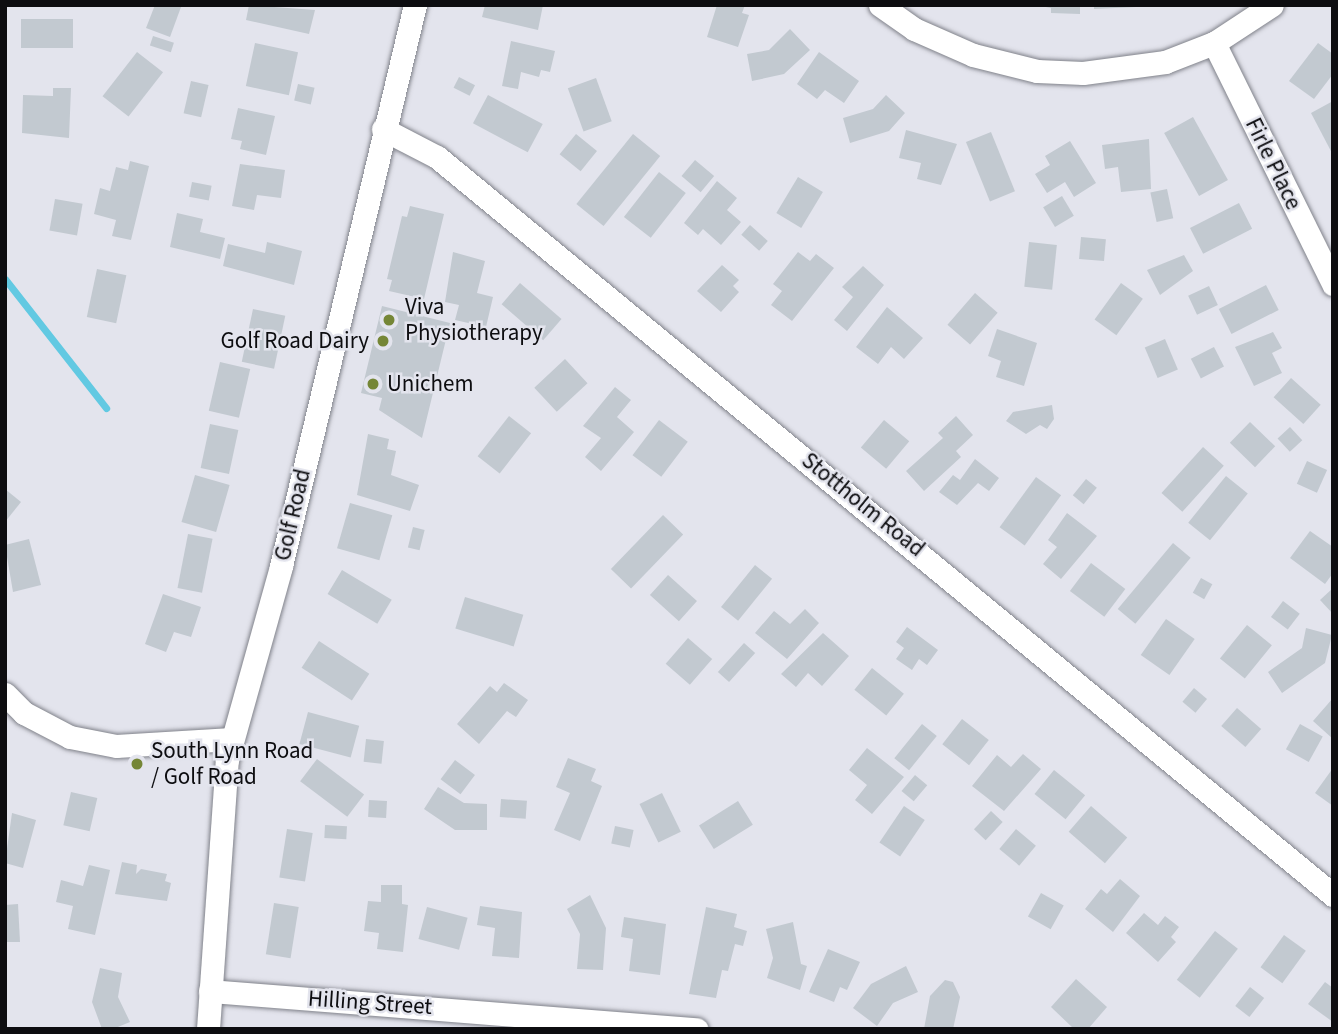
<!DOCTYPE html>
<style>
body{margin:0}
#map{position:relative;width:1338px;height:1034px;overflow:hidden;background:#e3e4ed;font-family:"Source Sans 3",sans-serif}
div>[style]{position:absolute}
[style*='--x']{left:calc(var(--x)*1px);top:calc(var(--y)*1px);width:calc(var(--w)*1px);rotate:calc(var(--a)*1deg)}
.stream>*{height:7px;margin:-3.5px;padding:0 3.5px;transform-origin:3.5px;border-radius:3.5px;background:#62c9e2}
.building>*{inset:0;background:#c2c9d0;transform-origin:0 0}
.roads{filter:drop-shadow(0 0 2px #80828a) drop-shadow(0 0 2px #80828a)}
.minor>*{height:23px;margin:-11.5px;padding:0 11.5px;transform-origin:11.5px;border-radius:11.5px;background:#fff}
.dots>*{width:19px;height:19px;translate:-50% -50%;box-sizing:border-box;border:4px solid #e3e4ed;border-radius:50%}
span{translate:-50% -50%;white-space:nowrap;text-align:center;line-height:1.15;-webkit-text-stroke:5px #e3e4ed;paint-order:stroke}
.street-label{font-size:23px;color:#0d0d10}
.poi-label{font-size:23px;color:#0d0d10}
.left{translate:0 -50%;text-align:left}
.right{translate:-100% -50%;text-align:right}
.frame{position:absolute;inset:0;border:7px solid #0d0d10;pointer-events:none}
</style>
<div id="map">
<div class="stream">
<i style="--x:5;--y:279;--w:164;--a:51.9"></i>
</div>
<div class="building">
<i style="clip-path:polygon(155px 5px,181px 7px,170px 37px,146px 28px)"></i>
<i style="clip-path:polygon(249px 5px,315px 10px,309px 34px,246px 20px)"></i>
<i style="clip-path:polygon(485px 5px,543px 5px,538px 30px,482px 17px)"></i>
<i style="clip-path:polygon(717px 5px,745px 5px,742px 13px,749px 15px,738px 47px,707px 37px)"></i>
<i style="clip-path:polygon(1035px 5px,1080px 5px,1080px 14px,1051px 13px,1051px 8px)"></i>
<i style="clip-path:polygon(1094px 5px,1136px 5px,1136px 7px,1094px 9px)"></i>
<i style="left:21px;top:19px;width:52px;height:29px"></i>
<i style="clip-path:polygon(790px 29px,810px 50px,784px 74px,752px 81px,747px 54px,769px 50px)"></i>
<i style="left:153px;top:36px;width:22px;height:10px;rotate:18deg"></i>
<i style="clip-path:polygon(511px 41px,555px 51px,550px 72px,541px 70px,539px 77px,521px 72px,518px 89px,502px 86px)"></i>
<i style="left:255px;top:43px;width:44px;height:44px;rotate:12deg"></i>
<i style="clip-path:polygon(1318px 43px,1333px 54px,1333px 74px,1314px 99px,1289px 81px)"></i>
<i style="left:137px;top:52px;width:33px;height:56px;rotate:38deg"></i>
<i style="clip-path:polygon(819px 52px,859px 81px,844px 103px,825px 90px,817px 99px,797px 84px)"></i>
<i style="left:459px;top:77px;width:18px;height:12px;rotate:27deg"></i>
<i style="left:596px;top:78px;width:46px;height:30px;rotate:70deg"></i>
<i style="left:191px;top:81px;width:18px;height:33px;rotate:13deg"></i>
<i style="left:298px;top:84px;width:17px;height:17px;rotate:13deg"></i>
<i style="clip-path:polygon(53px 88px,71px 88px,69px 138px,22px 133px,23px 95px,53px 96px)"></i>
<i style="left:488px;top:95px;width:62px;height:32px;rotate:28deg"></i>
<i style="clip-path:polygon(886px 95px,905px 113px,889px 131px,850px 143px,843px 118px,873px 109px)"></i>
<i style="clip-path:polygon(1333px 101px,1333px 155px,1311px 113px)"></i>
<i style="clip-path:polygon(238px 108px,275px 116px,266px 155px,240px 149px,242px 141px,231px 139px)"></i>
<i style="left:1193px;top:117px;width:72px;height:33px;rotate:61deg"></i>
<i style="clip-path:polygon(906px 130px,957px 144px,941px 185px,917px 179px,921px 163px,899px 158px)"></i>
<i style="left:991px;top:132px;width:64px;height:27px;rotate:68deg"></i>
<i style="left:576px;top:134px;width:27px;height:26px;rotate:39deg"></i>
<i style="left:633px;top:134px;width:35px;height:90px;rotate:39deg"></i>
<i style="clip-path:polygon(1149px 139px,1151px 189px,1121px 192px,1118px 167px,1105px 169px,1102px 145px)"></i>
<i style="clip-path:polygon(1070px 141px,1096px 183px,1074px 197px,1065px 182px,1047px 193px,1035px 174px,1050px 165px,1045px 156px)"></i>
<i style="left:695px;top:160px;width:25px;height:21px;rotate:40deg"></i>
<i style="clip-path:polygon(130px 161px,149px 166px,131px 240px,112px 236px,116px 220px,94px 214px,100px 188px,110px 191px,116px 167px,128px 170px)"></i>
<i style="clip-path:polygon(240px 164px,285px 170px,281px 198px,257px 195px,254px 210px,232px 206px)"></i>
<i style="left:659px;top:172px;width:34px;height:57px;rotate:38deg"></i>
<i style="left:798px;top:177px;width:29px;height:42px;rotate:31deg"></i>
<i style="clip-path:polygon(717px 181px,737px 198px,727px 210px,741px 222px,721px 245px,703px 229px,698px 235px,684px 223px)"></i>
<i style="left:192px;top:182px;width:20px;height:15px;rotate:11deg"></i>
<i style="left:1167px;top:189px;width:30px;height:17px;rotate:78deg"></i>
<i style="left:1062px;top:196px;width:23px;height:22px;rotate:59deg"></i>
<i style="left:55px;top:199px;width:28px;height:32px;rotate:10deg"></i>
<i style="left:1239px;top:203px;width:29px;height:55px;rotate:63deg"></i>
<i style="clip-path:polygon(410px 206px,444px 214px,424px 299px,389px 291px,392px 280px,387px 279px,402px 216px,407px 217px)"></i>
<i style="clip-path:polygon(177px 213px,203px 219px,200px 232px,225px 238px,220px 259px,170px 247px)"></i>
<i style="left:750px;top:225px;width:24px;height:13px;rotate:42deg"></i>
<i style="left:1081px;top:237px;width:25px;height:22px;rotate:5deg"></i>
<i style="clip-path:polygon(267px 242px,302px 251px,294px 285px,223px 266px,228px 244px,265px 253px)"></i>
<i style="left:1029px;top:242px;width:28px;height:45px;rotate:6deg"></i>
<i style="clip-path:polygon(453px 252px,485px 261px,477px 293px,493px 297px,486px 327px,455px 320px,459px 305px,445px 302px)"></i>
<i style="clip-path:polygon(798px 252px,810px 261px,816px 254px,834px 268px,792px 321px,771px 305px,782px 291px,773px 284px)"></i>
<i style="clip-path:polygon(1184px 255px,1193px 271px,1160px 295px,1147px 270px)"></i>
<i style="clip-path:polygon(722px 265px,739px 280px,733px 286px,739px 292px,721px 312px,697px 291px)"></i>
<i style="clip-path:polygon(863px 266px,884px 285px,847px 331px,834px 320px,853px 297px,842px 287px)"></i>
<i style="left:97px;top:269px;width:30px;height:49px;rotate:12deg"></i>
<i style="left:520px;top:283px;width:55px;height:28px;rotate:41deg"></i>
<i style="left:1121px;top:283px;width:27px;height:45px;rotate:36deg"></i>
<i style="left:1266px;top:285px;width:28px;height:53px;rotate:63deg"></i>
<i style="left:1209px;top:286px;width:21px;height:23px;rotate:65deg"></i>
<i style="left:975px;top:293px;width:30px;height:42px;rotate:41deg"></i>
<i style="clip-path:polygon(382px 306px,450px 323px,422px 438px,379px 410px,382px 398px,361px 393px)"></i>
<i style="clip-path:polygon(887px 307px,923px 338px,904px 359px,891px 347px,878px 364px,856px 347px)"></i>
<i style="left:253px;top:309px;width:33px;height:54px;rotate:12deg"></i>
<i style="clip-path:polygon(997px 329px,1037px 343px,1024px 386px,996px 377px,1001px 361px,988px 356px)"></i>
<i style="clip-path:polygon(1273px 332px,1282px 348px,1272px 353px,1282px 373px,1254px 386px,1235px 347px)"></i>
<i style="left:1165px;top:339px;width:33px;height:22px;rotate:67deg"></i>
<i style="left:1214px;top:347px;width:22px;height:26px;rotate:63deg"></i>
<i style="left:565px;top:359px;width:33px;height:42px;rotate:47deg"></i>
<i style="left:220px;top:362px;width:31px;height:50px;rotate:13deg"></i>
<i style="left:1291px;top:378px;width:40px;height:26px;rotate:42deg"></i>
<i style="clip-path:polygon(615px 387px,631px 400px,617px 417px,634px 432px,601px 471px,585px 457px,601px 438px,583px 426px)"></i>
<i style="clip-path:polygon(1052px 405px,1054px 419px,1047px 429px,1040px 425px,1026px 434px,1006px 421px,1013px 412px)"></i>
<i style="left:509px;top:416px;width:28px;height:51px;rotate:38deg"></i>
<i style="clip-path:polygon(956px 416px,973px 435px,956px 451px,961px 457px,924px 491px,906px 471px,943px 438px,938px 433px)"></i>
<i style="left:659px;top:420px;width:36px;height:44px;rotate:37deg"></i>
<i style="left:884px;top:420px;width:33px;height:36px;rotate:40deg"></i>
<i style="left:1250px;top:422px;width:35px;height:29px;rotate:44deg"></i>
<i style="left:210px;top:424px;width:29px;height:45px;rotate:12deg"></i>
<i style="left:1290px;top:427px;width:18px;height:17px;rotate:47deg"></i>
<i style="clip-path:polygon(368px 434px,389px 439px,387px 449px,396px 451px,391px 475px,419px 485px,410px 511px,357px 495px)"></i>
<i style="left:1203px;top:447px;width:28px;height:62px;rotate:42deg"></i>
<i style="clip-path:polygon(975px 459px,999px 478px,989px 491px,978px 483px,957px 505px,939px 492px,953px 475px,960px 480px)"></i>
<i style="left:1307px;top:461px;width:22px;height:25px;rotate:24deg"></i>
<i style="left:195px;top:475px;width:36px;height:49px;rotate:16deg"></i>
<i style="left:1226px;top:476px;width:28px;height:60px;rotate:39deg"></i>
<i style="left:1036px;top:477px;width:31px;height:62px;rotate:36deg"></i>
<i style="left:1086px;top:479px;width:14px;height:21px;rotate:39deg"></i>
<i style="clip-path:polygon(5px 489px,21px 502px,5px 522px)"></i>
<i style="left:350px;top:503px;width:44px;height:47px;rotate:16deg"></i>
<i style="clip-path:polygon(1067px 513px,1097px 536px,1061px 579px,1043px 564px,1057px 547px,1048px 540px)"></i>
<i style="left:663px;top:515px;width:28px;height:75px;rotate:44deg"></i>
<i style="left:413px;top:527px;width:12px;height:21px;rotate:14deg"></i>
<i style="clip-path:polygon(1310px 531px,1333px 547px,1333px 573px,1325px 584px,1290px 558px)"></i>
<i style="left:188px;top:534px;width:25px;height:55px;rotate:11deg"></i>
<i style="clip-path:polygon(29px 539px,41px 585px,13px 592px,5px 545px)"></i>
<i style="left:1173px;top:543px;width:23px;height:86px;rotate:40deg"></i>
<i style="left:1091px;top:563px;width:43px;height:35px;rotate:37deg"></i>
<i style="left:755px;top:565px;width:22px;height:54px;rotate:39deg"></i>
<i style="left:342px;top:570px;width:58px;height:28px;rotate:31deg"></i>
<i style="left:668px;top:575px;width:39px;height:27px;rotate:42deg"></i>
<i style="left:1201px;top:578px;width:13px;height:17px;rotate:29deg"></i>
<i style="clip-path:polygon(1333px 588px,1333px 614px,1320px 600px)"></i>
<i style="clip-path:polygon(163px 594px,201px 607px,191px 637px,174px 632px,166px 652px,145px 644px)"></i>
<i style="left:465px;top:597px;width:61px;height:33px;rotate:17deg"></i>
<i style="left:1283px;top:601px;width:21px;height:20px;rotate:37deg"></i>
<i style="clip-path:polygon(805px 609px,819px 623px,787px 659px,755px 633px,774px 611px,790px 624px)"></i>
<i style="left:1166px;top:619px;width:35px;height:44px;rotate:35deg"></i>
<i style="left:1247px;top:625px;width:32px;height:43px;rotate:39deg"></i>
<i style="clip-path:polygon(907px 627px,938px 650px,927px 665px,919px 659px,912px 670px,896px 659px,904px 648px,896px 642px)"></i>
<i style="clip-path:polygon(1306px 628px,1332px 635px,1325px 663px,1282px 693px,1268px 672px,1302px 648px)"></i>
<i style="clip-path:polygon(823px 633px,849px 656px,822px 686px,808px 673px,796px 687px,781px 674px)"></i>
<i style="left:688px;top:638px;width:32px;height:34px;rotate:41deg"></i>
<i style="left:319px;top:641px;width:60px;height:32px;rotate:33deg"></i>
<i style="left:744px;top:643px;width:15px;height:39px;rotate:42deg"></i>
<i style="left:872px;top:668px;width:41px;height:28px;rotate:39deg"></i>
<i style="clip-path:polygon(504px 683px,528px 700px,516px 717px,507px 711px,479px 744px,457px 724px,490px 686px,497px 692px)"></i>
<i style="left:1194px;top:688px;width:17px;height:18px;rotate:40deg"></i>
<i style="clip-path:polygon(1333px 698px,1333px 739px,1313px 721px)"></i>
<i style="left:1237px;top:708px;width:32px;height:24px;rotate:41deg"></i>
<i style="left:308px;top:712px;width:53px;height:33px;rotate:15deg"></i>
<i style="left:962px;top:719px;width:34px;height:32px;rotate:38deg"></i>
<i style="left:922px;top:724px;width:19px;height:44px;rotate:39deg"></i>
<i style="left:1300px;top:724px;width:26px;height:29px;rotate:29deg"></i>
<i style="left:366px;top:739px;width:18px;height:23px;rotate:6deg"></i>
<i style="clip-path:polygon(867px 748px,904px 777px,872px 814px,855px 800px,867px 785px,849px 770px)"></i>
<i style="clip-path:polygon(1023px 754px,1041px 769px,1004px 811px,972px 786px,997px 755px,1011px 767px)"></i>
<i style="clip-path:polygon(568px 758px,596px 769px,591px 781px,602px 786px,580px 841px,554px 830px,570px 793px,556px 787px)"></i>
<i style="left:317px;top:759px;width:59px;height:28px;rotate:37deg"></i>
<i style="left:455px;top:760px;width:25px;height:24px;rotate:37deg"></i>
<i style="clip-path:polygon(1333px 768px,1333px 806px,1315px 793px)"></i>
<i style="left:1054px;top:770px;width:40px;height:31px;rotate:39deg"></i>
<i style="left:915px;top:775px;width:16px;height:21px;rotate:40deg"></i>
<i style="clip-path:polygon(438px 787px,464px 803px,487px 804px,487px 830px,455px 830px,424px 809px)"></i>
<i style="left:71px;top:792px;width:27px;height:34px;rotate:13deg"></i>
<i style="left:662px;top:793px;width:43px;height:25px;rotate:64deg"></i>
<i style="left:501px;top:799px;width:26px;height:18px;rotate:4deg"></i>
<i style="left:369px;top:800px;width:18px;height:17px;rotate:3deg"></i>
<i style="left:738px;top:801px;width:28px;height:46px;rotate:58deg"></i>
<i style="left:904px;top:806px;width:25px;height:44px;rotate:34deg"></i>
<i style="left:1091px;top:806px;width:48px;height:34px;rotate:41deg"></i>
<i style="left:991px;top:811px;width:16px;height:25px;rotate:43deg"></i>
<i style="clip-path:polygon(12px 813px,36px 820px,23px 868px,5px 863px)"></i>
<i style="left:325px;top:825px;width:22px;height:13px;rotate:3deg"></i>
<i style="left:615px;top:826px;width:19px;height:18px;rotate:12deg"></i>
<i style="left:287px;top:829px;width:26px;height:49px;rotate:9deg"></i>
<i style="left:1016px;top:829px;width:26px;height:26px;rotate:40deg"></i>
<i style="clip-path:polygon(122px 862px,137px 865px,136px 874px,141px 869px,167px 874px,165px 881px,171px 883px,167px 901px,115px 894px)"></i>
<i style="clip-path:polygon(89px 865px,110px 870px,95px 935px,68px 929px,73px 906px,56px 902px,61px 880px,83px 886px)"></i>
<i style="clip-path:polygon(1120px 879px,1140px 896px,1113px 932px,1085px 909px,1101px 889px,1107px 894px)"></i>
<i style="clip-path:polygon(381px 885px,402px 885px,402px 904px,408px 905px,403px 952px,377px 949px,379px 933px,364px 931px,368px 901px,381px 902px)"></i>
<i style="left:1041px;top:893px;width:26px;height:27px;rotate:29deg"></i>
<i style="clip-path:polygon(590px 895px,606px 928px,603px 970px,577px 969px,580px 934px,567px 909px)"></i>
<i style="left:274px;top:903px;width:25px;height:52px;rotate:9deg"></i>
<i style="clip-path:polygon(18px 904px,20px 942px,5px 942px,5px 905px)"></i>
<i style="clip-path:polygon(480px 906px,522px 912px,519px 958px,492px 956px,495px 928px,477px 925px)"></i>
<i style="left:427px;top:907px;width:42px;height:33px;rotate:15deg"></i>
<i style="clip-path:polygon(706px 907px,737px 914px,734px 927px,747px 931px,743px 946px,735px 944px,728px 971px,722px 970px,716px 998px,689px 994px)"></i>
<i style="clip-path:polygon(1144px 913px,1158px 925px,1165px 916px,1179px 927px,1171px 937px,1176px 942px,1158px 962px,1126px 933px)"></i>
<i style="clip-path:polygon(624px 917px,666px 924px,660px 975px,629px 971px,633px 939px,621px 937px)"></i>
<i style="clip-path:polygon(793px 922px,801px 964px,807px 966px,800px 990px,767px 978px,773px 958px,766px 929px)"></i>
<i style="left:1215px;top:931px;width:29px;height:62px;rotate:38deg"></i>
<i style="left:1284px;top:935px;width:27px;height:40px;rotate:36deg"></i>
<i style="clip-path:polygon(828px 949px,860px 962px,847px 990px,840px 987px,834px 1002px,809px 992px)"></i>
<i style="clip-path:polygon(906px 966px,918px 992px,893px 1003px,877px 1026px,853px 1008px,871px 984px)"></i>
<i style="clip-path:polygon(100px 968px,122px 973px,118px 997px,130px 1022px,113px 1029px,102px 1029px,92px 1002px)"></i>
<i style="clip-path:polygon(1076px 979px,1107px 1007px,1088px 1029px,1074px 1029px,1051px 1007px)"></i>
<i style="clip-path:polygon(945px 980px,953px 982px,960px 997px,953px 1029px,924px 1029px,930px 996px)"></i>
<i style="clip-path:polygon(1325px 982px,1333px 988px,1333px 1022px,1308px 1004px)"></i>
<i style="left:1250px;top:987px;width:18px;height:24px;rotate:38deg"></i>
</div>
<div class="roads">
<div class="minor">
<i style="--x:880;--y:5;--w:42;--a:35.2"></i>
<i style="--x:914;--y:29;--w:64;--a:23.8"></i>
<i style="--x:973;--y:55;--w:66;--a:14"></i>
<i style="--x:1037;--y:71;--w:46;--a:2.5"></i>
<i style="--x:1083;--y:73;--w:83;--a:-7.6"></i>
<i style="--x:1165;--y:62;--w:53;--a:-21.2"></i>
<i style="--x:1214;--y:43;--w:69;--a:-33.2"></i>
<i style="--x:1214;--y:43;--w:269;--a:63.7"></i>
<i style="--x:383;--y:129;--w:61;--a:27.4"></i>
<i style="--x:437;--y:157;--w:1161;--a:39.48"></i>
<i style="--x:5;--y:694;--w:27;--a:45"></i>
<i style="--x:24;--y:713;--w:52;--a:27.6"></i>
<i style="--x:70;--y:737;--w:47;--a:11.1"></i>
<i style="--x:116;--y:746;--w:116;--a:-3.5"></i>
<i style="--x:210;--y:991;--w:488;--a:4.5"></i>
<i style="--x:208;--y:1029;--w:270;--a:-86"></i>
<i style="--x:227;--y:760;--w:201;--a:-74.4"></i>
<i style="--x:281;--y:566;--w:577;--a:-76.57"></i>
</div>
</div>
<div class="dots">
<i style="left:389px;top:320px;background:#758636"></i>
<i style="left:383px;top:341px;background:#758636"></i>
<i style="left:373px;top:384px;background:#758636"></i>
<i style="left:137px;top:764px;background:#758636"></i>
</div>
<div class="street-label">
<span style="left:1273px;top:164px;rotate:64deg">Firle Place</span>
<span style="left:863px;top:505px;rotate:39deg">Stottholm Road</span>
<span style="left:293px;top:515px;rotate:-77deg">Golf Road</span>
<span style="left:370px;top:1003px;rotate:4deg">Hilling Street</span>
</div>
<div class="poi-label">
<span class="left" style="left:405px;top:320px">Viva<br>Physiotherapy</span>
<span class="right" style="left:369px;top:341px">Golf Road Dairy</span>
<span class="left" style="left:387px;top:384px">Unichem</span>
<span class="left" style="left:151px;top:764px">South Lynn Road<br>/ Golf Road</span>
</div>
<div class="frame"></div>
</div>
